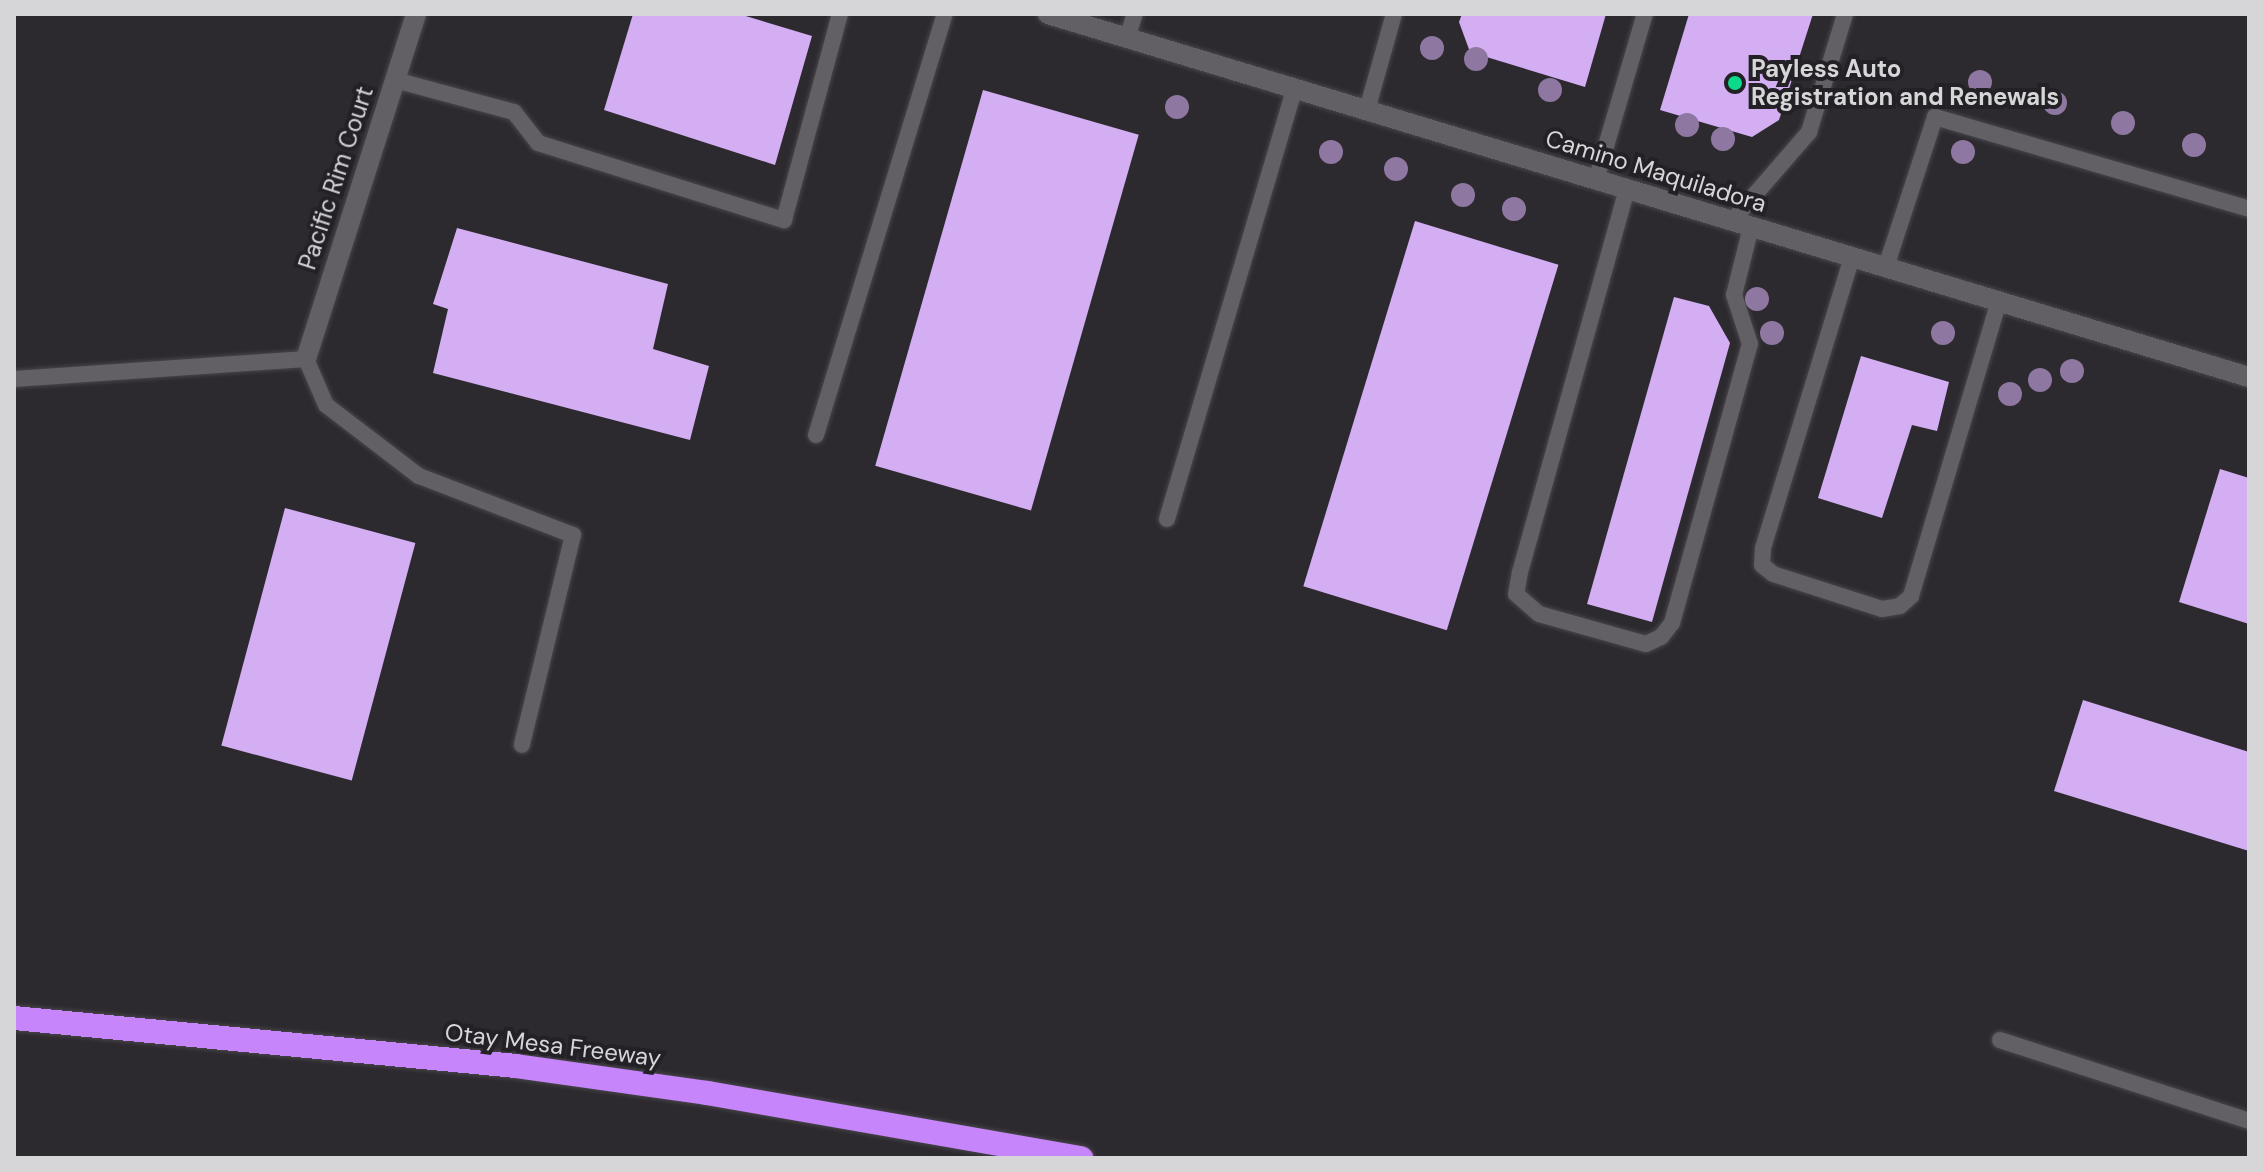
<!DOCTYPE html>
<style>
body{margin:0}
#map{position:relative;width:2263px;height:1172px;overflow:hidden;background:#2d2a2f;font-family:"DM Sans",sans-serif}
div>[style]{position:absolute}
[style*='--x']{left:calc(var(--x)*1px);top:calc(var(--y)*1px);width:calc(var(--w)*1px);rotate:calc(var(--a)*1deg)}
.building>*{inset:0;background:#d3aef3;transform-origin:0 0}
.roads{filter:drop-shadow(0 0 2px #47454a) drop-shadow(0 0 2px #47454a)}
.service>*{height:16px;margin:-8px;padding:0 8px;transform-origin:8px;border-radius:8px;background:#625f65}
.minor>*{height:20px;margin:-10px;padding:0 10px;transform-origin:10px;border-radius:10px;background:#625f65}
.tertiary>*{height:20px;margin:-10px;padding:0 10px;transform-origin:10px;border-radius:10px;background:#625f65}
.motorway>*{height:24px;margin:-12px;padding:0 12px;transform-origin:12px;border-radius:12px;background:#c785fb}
.trees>*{width:24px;height:24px;margin:-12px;border-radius:50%;background:#8e77a1}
.dots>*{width:22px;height:22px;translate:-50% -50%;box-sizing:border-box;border:4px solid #232126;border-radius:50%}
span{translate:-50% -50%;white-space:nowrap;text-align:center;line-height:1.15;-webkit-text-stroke:8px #232126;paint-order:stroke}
.poi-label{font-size:24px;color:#d6d5d8;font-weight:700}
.left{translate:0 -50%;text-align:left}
.street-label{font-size:24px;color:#d6d5d8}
.frame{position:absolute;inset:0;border:16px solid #d6d5d8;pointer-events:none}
</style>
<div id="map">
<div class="building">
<i style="clip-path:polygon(633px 14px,739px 14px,812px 36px,775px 165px,604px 110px)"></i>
<i style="clip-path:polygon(1462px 14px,1606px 14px,1585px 87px,1470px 52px,1459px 22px)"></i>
<i style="clip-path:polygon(1689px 14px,1813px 14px,1779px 120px,1752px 137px,1660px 110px)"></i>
<i style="left:983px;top:90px;width:162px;height:391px;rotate:16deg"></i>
<i style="left:1415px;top:221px;width:150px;height:382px;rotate:17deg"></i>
<i style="clip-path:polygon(457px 228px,668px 284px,653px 349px,709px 366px,690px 440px,433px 373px,448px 309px,433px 304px)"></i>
<i style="clip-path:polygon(1674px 297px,1709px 306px,1730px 343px,1652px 622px,1587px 604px)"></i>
<i style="clip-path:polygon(1861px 356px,1949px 382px,1937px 431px,1912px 425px,1882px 518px,1818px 498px)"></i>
<i style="clip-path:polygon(2220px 469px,2249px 478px,2249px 624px,2179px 602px)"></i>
<i style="left:285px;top:508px;width:135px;height:246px;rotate:15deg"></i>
<i style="clip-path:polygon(2083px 700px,2249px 752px,2249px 851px,2054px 791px)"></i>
</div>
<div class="roads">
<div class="service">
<i style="--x:1127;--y:38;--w:25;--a:-72"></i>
<i style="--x:395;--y:80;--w:123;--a:15.1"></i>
<i style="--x:514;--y:112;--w:39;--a:52"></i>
<i style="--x:538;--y:143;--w:258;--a:17.4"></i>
<i style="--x:784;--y:220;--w:213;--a:-74.8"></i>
<i style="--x:1367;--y:110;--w:100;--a:-74.3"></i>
<i style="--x:1596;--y:180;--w:173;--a:-73.6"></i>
<i style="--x:1627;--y:189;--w:398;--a:105.6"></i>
<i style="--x:1520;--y:572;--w:22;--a:100"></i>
<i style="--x:1516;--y:594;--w:30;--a:41"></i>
<i style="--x:1539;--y:614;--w:111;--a:15.7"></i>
<i style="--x:1646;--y:644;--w:17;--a:-25"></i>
<i style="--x:1661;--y:637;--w:18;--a:-52"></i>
<i style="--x:1672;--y:623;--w:290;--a:-74.4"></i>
<i style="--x:1750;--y:344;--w:52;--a:-108.1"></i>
<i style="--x:1734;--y:295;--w:70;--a:-76"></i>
<i style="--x:1732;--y:221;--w:118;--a:-49.1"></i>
<i style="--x:1809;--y:132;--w:123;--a:-73"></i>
<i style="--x:1852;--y:257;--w:304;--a:107"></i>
<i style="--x:1763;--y:548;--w:17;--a:93"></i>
<i style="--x:1762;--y:565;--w:14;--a:39"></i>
<i style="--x:1773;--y:574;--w:114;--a:17.8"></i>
<i style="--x:1882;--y:609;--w:18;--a:-9"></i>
<i style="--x:1900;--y:606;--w:15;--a:-42"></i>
<i style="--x:1911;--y:596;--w:308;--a:-73.4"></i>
<i style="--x:1886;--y:267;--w:158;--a:-71.9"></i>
<i style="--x:1935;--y:117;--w:327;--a:16.3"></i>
<i style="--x:14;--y:379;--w:293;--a:-3.9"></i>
<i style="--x:306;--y:359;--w:50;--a:66.5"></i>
<i style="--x:326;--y:405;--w:117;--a:37.4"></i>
<i style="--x:419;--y:476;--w:165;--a:21"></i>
<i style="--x:573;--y:535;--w:216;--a:103.7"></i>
<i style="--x:816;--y:435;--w:440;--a:-73"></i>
<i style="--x:1167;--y:519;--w:450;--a:-73.5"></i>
<i style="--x:2000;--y:1040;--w:262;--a:18"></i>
</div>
<div class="minor">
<i style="--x:306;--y:359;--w:362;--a:-72.3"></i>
</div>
<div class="tertiary">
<i style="--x:1048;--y:14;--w:1255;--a:16.82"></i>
</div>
<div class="motorway">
<i style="--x:14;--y:1018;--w:504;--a:5.46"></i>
<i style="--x:516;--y:1066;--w:193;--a:8"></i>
<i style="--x:707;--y:1093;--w:380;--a:9.9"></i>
</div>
</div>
<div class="trees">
<i style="left:1432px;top:48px"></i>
<i style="left:1476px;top:59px"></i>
<i style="left:1980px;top:82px"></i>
<i style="left:1550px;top:90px"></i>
<i style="left:2055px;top:103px"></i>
<i style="left:1177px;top:107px"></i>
<i style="left:2123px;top:123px"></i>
<i style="left:1687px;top:125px"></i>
<i style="left:1723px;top:139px"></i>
<i style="left:2194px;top:145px"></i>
<i style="left:1331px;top:152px"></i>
<i style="left:1963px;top:152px"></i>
<i style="left:1396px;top:169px"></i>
<i style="left:1463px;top:195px"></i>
<i style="left:1514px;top:209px"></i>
<i style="left:1757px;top:299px"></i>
<i style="left:1772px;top:333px"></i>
<i style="left:1943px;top:333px"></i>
<i style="left:2072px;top:371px"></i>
<i style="left:2040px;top:380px"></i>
<i style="left:2010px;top:394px"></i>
</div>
<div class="dots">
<i style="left:1735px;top:83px;background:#0bd98b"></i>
</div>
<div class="poi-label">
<span class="left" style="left:1751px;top:83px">Payless Auto<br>Registration and Renewals</span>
</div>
<div class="street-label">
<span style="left:1656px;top:171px;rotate:17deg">Camino Maquiladora</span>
<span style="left:336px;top:178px;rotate:-72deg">Pacific Rim Court</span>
<span style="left:553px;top:1045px;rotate:7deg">Otay Mesa Freeway</span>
</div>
<div class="frame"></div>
</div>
